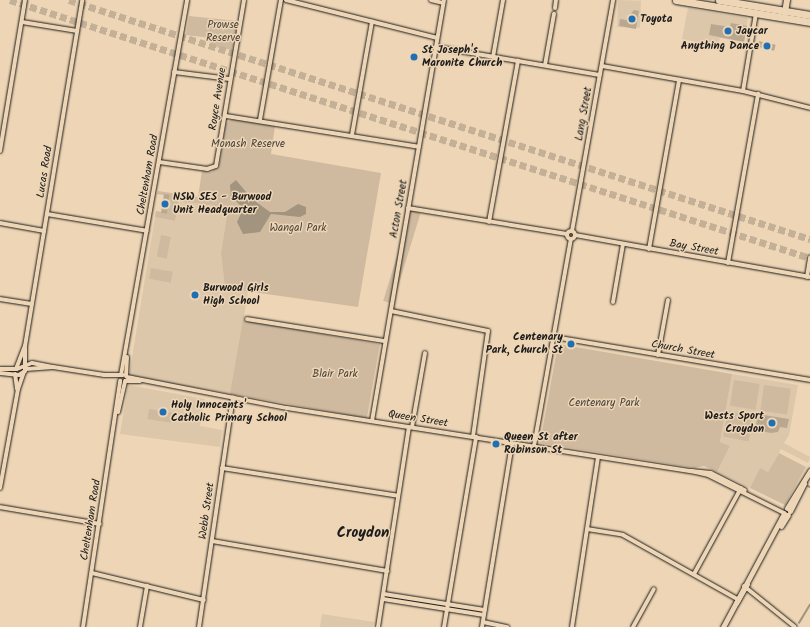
<!DOCTYPE html>
<style>
body{margin:0}
#map{position:relative;width:810px;height:627px;overflow:hidden;background:#edd5b5;font-family:Kalam,sans-serif}
div>[style]{position:absolute}
[style*='--x']{left:calc(var(--x)*1px);top:calc(var(--y)*1px);width:calc(var(--w)*1px);rotate:calc(var(--a)*1deg)}
.built>*{inset:0;background:#ddc7aa;transform-origin:0 0}
.green>*{inset:0;background:#cfba9f;transform-origin:0 0}
.water>*{inset:0;background:#a2947e}
.stream>*{height:1.5px;margin:-0.75px;padding:0 0.75px;transform-origin:0.75px;border-radius:0.75px;background:#a2947e}
.building>*{inset:0;background:#b9a78f;transform-origin:0 0}
.motorway-tunnel>*{height:7px;margin-top:-3.5px;transform-origin:0;background:repeating-linear-gradient(90deg,#c3b096 0 7px,transparent 0 10.5px)}
.roads{filter:drop-shadow(0 0 1px #1c1c1c) drop-shadow(0 0 1px #1c1c1c)}
.minor>*{height:4px;margin:-2px;padding:0 2px;transform-origin:2px;border-radius:2px;background:#edd5b5}
.minor>.ring{margin:-2px;padding:0;box-sizing:content-box;background:none;border:4px solid #edd5b5;border-radius:50%}
.tertiary>*{height:5px;margin:-2.5px;padding:0 2.5px;transform-origin:2.5px;border-radius:2.5px;background:#edd5b5}
.secondary>*{height:5.5px;margin:-2.75px;padding:0 2.75px;transform-origin:2.75px;border-radius:2.75px;background:#edd5b5}
.trunk>*{height:7px;margin:-3.5px;padding:0 3.5px;transform-origin:3.5px;border-radius:3.5px;background:#edd5b5}
.dots>*{width:11px;height:11px;translate:-50% -50%;box-sizing:border-box;border:2px solid #edd5b5;border-radius:50%}
span{translate:-50% -50%;white-space:nowrap;text-align:center;line-height:1.15;-webkit-text-stroke:3px #edd5b5;paint-order:stroke}
.poi-label{font-size:11px;color:#1c1c1c;font-weight:700}
.left{translate:0 -50%;text-align:left}
.right{translate:-100% -50%;text-align:right}
.park-label{font-size:11px;color:#49443d}
.street-label{font-size:11px;color:#1c1c1c}
.district-label{font-size:15px;color:#1c1c1c;font-weight:700}
</style>
<div id="map">
<div class="built">
<i style="left:618px;top:0;width:23px;height:27px;rotate:2deg"></i>
<i style="clip-path:polygon(688px 8px,748px 18px,744px 42px,720px 38px,718px 46px,682px 39px)"></i>
<i style="clip-path:polygon(180px 201px,228px 208px,221px 253px,225px 288px,248px 291px,232px 394px,129px 376px,155px 217px,175px 221px)"></i>
<i style="clip-path:polygon(732px 374px,798px 385px,789px 435px,784px 443px,810px 457px,808px 463px,781px 449px,768px 472px,760px 469px,750px 488px,717px 472px,730px 446px,720px 442px)"></i>
<i style="clip-path:polygon(128px 385px,205px 399px,200px 426px,222px 430px,220px 447px,120px 434px)"></i>
<i style="clip-path:polygon(322px 614px,374px 622px,373px 627px,320px 627px)"></i>
</div>
<div class="green">
<i style="clip-path:polygon(189px 16px,238px 21px,232px 50px,210px 46px,211px 38px,186px 35px)"></i>
<i style="clip-path:polygon(233px 119px,275px 126px,271px 154px,381px 173px,358px 307px,225px 288px,221px 253px,228px 208px,180px 201px,180px 197px,173px 196px,173px 199px,179px 202px,175px 221px,155px 217px,156px 211px,167px 213px,170px 196px,157px 194px,158px 191px,198px 197px,202px 171px,211px 172px,219px 166px,226px 123px)"></i>
<i style="left:411px;top:210px;width:10px;height:95px;rotate:17deg"></i>
<i style="left:161px;top:235px;width:10px;height:22px;rotate:11deg"></i>
<i style="left:151px;top:268px;width:22px;height:11px;rotate:10deg"></i>
<i style="left:243px;top:320px;width:139px;height:75px;rotate:10deg"></i>
<i style="clip-path:polygon(558px 344px,732px 374px,720px 442px,730px 446px,717px 472px,704px 466px,694px 468px,540px 443px)"></i>
<i style="left:734px;top:380px;width:26px;height:26px;rotate:9deg"></i>
<i style="left:764px;top:385px;width:27px;height:26px;rotate:8deg"></i>
<i style="left:149px;top:409px;width:24px;height:10px;rotate:9deg"></i>
<i style="left:728px;top:411px;width:26px;height:26px;rotate:11deg"></i>
<i style="clip-path:polygon(779px 453px,806px 467px,785px 505px,750px 488px,760px 468px,768px 472px)"></i>
</div>
<div class="water">
<i style="clip-path:polygon(236px 180px,252px 199px,270px 212px,285px 212px,298px 204px,306px 207px,306px 214px,300px 217px,271px 214px,260px 232px,243px 234px,237px 222px,242px 211px,241px 206px,231px 196px,230px 185px)"></i>
</div>
<div class="stream">
<i style="--x:808;--y:486;--w:2;--a:27"></i>
<i style="--x:799;--y:623;--w:21;--a:-59"></i>
</div>
<div class="building">
<i style="clip-path:polygon(634px 10px,639px 11px,636px 29px,619px 26px,620px 19px,626px 20px)"></i>
<i style="clip-path:polygon(731px 23px,747px 26px,744px 42px,709px 35px,711px 24px,730px 27px)"></i>
<i style="left:759px;top:41px;width:17px;height:6px;rotate:13deg"></i>
<i style="left:164px;top:194px;width:6px;height:19px;rotate:9deg"></i>
<i style="clip-path:polygon(758px 414px,789px 419px,787px 428px,780px 427px,778px 432px,771px 433px,755px 430px)"></i>
</div>
<div class="motorway-tunnel">
<i style="--x:10;--y:0;--w:841;--a:17.87"></i>
<i style="--x:69;--y:0;--w:779;--a:17.88"></i>
</div>
<div class="roads">
<div class="minor">
<i style="--x:286;--y:0;--w:156;--a:14.1"></i>
<i style="--x:431;--y:0;--w:12;--a:14"></i>
<i style="--x:555;--y:8;--w:8;--a:-83"></i>
<i style="--x:22;--y:22;--w:56;--a:9.3"></i>
<i style="--x:436;--y:47;--w:166;--a:9.7"></i>
<i style="--x:493;--y:57;--w:58;--a:-80"></i>
<i style="--x:545;--y:65;--w:52;--a:-80"></i>
<i style="--x:602;--y:66;--w:143;--a:10.1"></i>
<i style="--x:743;--y:91;--w:69;--a:14.2"></i>
<i style="--x:174;--y:72;--w:56;--a:7.1"></i>
<i style="--x:743;--y:91;--w:79;--a:-80.5"></i>
<i style="--x:226;--y:116;--w:195;--a:9.1"></i>
<i style="--x:260;--y:120;--w:122;--a:-80.1"></i>
<i style="--x:352;--y:135;--w:115;--a:-80"></i>
<i style="--x:0;--y:151;--w:153;--a:-80.6"></i>
<i style="--x:159;--y:162;--w:49;--a:8.3"></i>
<i style="--x:207;--y:169;--w:9;--a:-18"></i>
<i style="--x:216;--y:166;--w:168;--a:-80.4"></i>
<i style="--x:408;--y:208;--w:161;--a:9.3"></i>
<i style="--x:47;--y:214;--w:101;--a:9.6"></i>
<i style="--x:489;--y:222;--w:164;--a:-79.8"></i>
<i style="--x:0;--y:223;--w:45;--a:10.3"></i>
<i class="ring" style="left:567px;top:231px;width:4px;height:4px"></i>
<i style="--x:572;--y:231;--w:235;--a:-79.9"></i>
<i style="--x:575;--y:235;--w:239;--a:10.1"></i>
<i style="--x:649;--y:249;--w:172;--a:-79.9"></i>
<i style="--x:728;--y:263;--w:172;--a:-79.9"></i>
<i style="--x:807;--y:277;--w:20;--a:-81"></i>
<i style="--x:0;--y:299;--w:32;--a:9"></i>
<i style="--x:613;--y:302;--w:59;--a:-80.2"></i>
<i style="--x:391;--y:311;--w:99;--a:11.7"></i>
<i style="--x:488;--y:331;--w:107;--a:98.1"></i>
<i style="--x:247;--y:319;--w:140;--a:9.1"></i>
<i style="--x:554;--y:337;--w:260;--a:9.5"></i>
<i style="--x:658;--y:355;--w:56;--a:-79.7"></i>
<i style="--x:0;--y:369;--w:16;--a:0"></i>
<i style="--x:16;--y:369;--w:25;--a:-69"></i>
<i style="--x:25;--y:346;--w:351;--a:-80.6"></i>
<i style="--x:17;--y:369;--w:16;--a:-22"></i>
<i style="--x:32;--y:363;--w:21;--a:11"></i>
<i style="--x:26;--y:369;--w:27;--a:-4"></i>
<i style="--x:53;--y:367;--w:52;--a:8.9"></i>
<i style="--x:104;--y:375;--w:19;--a:0"></i>
<i style="--x:0;--y:373;--w:19;--a:6"></i>
<i style="--x:19;--y:375;--w:7;--a:-34"></i>
<i style="--x:25;--y:371;--w:23;--a:-90"></i>
<i style="--x:15;--y:374;--w:15;--a:82"></i>
<i style="--x:121;--y:375;--w:381;--a:-80"></i>
<i style="--x:126;--y:376;--w:19;--a:-87"></i>
<i style="--x:127;--y:377;--w:163;--a:11"></i>
<i style="--x:287;--y:408;--w:409;--a:8.9"></i>
<i style="--x:691;--y:471;--w:17;--a:13"></i>
<i style="--x:708;--y:475;--w:85;--a:26.6"></i>
<i style="--x:126;--y:381;--w:14;--a:0"></i>
<i style="--x:118;--y:412;--w:32;--a:-77"></i>
<i style="--x:372;--y:421;--w:427;--a:-80.3"></i>
<i style="--x:412;--y:427;--w:75;--a:-80"></i>
<i style="--x:534;--y:446;--w:210;--a:-79.9"></i>
<i style="--x:222;--y:468;--w:178;--a:9"></i>
<i style="--x:691;--y:471;--w:20;--a:6"></i>
<i style="--x:711;--y:473;--w:38;--a:27"></i>
<i style="--x:0;--y:488;--w:101;--a:-79.7"></i>
<i style="--x:18;--y:389;--w:18;--a:-71"></i>
<i style="--x:0;--y:507;--w:101;--a:9.6"></i>
<i style="--x:587;--y:529;--w:36;--a:9"></i>
<i style="--x:623;--y:535;--w:133;--a:29.3"></i>
<i style="--x:212;--y:541;--w:178;--a:9.7"></i>
<i style="--x:92;--y:573;--w:115;--a:13.6"></i>
<i style="--x:694;--y:574;--w:98;--a:-61.3"></i>
<i style="--x:744;--y:586;--w:65;--a:38.8"></i>
<i style="--x:384;--y:594;--w:102;--a:9"></i>
<i style="--x:383;--y:599;--w:102;--a:9"></i>
<i style="--x:483;--y:622;--w:25;--a:12"></i>
<i style="--x:83;--y:627;--w:249;--a:-81.4"></i>
<i style="--x:140;--y:627;--w:42;--a:-80.3"></i>
<i style="--x:199;--y:627;--w:232;--a:-81.6"></i>
<i style="--x:378;--y:627;--w:202;--a:-81.2"></i>
<i style="--x:444;--y:627;--w:193;--a:-80.4"></i>
<i style="--x:482;--y:627;--w:186;--a:-80.7"></i>
<i style="--x:572;--y:627;--w:172;--a:-81.3"></i>
<i style="--x:633;--y:627;--w:43;--a:-61.1"></i>
</div>
<div class="tertiary">
<i style="--x:787;--y:508;--w:44;--a:-58.1"></i>
<i style="--x:790;--y:511;--w:31;--a:-63"></i>
<i style="--x:781;--y:526;--w:13;--a:-58"></i>
<i style="--x:736;--y:603;--w:22;--a:-60"></i>
<i style="--x:723;--y:627;--w:129;--a:-61.8"></i>
</div>
<div class="secondary">
<i style="--x:785;--y:13;--w:13;--a:-81"></i>
</div>
<div class="trunk">
<i style="--x:676;--y:0;--w:136;--a:9.3"></i>
<i style="--x:719;--y:0;--w:92;--a:9.4"></i>
</div>
</div>
<div class="dots">
<i style="left:632px;top:19px;background:#1f6fb2"></i>
<i style="left:728px;top:31px;background:#1f6fb2"></i>
<i style="left:767px;top:46px;background:#1f6fb2"></i>
<i style="left:414px;top:57px;background:#1f6fb2"></i>
<i style="left:165px;top:204px;background:#1f6fb2"></i>
<i style="left:195px;top:295px;background:#1f6fb2"></i>
<i style="left:571px;top:344px;background:#1f6fb2"></i>
<i style="left:163px;top:412px;background:#1f6fb2"></i>
<i style="left:772px;top:423px;background:#1f6fb2"></i>
<i style="left:496px;top:444px;background:#1f6fb2"></i>
</div>
<div class="poi-label">
<span class="left" style="left:640px;top:19px">Toyota</span>
<span class="left" style="left:736px;top:31px">Jaycar</span>
<span class="right" style="left:759px;top:46px">Anything Dance</span>
<span class="left" style="left:422px;top:57px">St Joseph's<br>Maronite Church</span>
<span class="left" style="left:173px;top:204px">NSW SES - Burwood<br>Unit Headquarter</span>
<span class="left" style="left:203px;top:295px">Burwood Girls<br>High School</span>
<span class="right" style="left:563px;top:344px">Centenary<br>Park, Church St</span>
<span class="left" style="left:171px;top:412px">Holy Innocents'<br>Catholic Primary School</span>
<span class="right" style="left:764px;top:423px">Wests Sport<br>Croydon</span>
<span class="left" style="left:504px;top:444px">Queen St after<br>Robinson St</span>
</div>
<div class="park-label">
<span style="left:223px;top:32px">Prowse<br>Reserve</span>
<span style="left:248px;top:144px">Monash Reserve</span>
<span style="left:298px;top:228px">Wangal Park</span>
<span style="left:335px;top:374px">Blair Park</span>
<span style="left:604px;top:403px">Centenary Park</span>
</div>
<div class="street-label">
<span style="left:218px;top:99px;rotate:-81deg">Royce Avenue</span>
<span style="left:584px;top:114px;rotate:-80deg">Lang Street</span>
<span style="left:45px;top:172px;rotate:-81deg">Lucas Road</span>
<span style="left:148px;top:175px;rotate:-80deg">Cheltenham Road</span>
<span style="left:399px;top:209px;rotate:-80deg">Acton Street</span>
<span style="left:694px;top:248px;rotate:10deg">Bay Street</span>
<span style="left:683px;top:350px;rotate:10deg">Church Street</span>
<span style="left:418px;top:419px;rotate:9deg">Queen Street</span>
<span style="left:207px;top:511px;rotate:-82deg">Webb Street</span>
<span style="left:91px;top:520px;rotate:-81deg">Cheltenham Road</span>
</div>
<div class="district-label">
<span style="left:363px;top:534px">Croydon</span>
</div>
</div>
